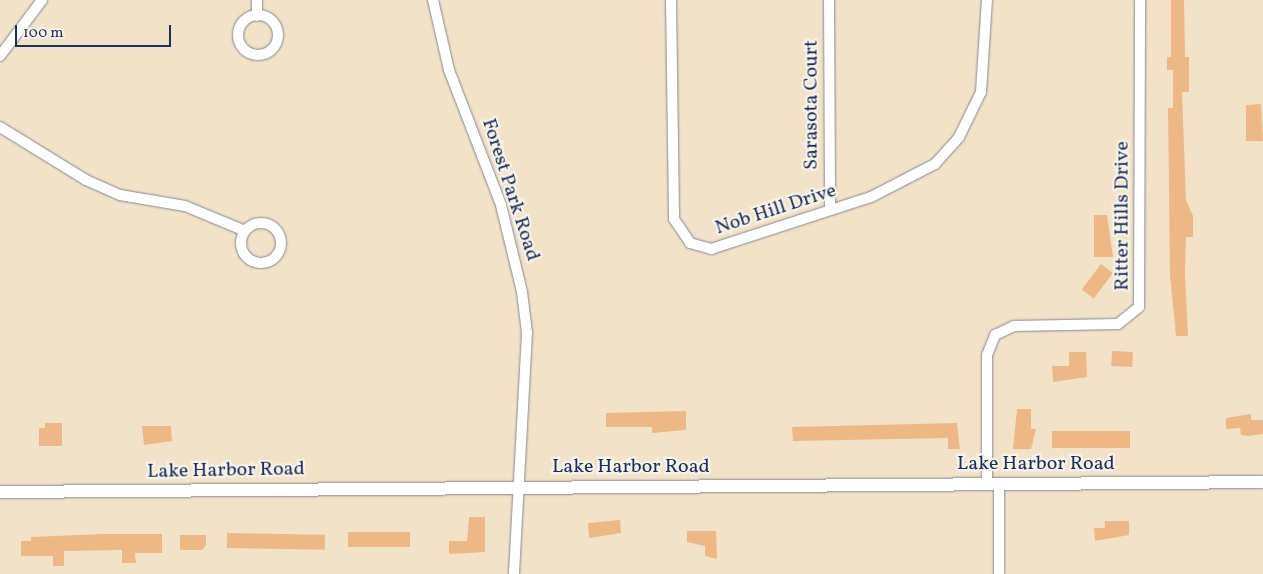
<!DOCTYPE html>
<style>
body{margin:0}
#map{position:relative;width:1263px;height:574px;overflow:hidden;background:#f2e3c8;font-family:Vollkorn,serif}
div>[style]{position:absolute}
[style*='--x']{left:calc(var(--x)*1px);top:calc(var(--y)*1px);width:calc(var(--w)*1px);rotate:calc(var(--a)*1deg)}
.building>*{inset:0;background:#edb885;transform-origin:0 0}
.roads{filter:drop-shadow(0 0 1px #868993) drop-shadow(0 0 1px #868993)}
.minor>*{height:10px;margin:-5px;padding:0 5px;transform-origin:5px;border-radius:5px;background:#fff}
.minor>.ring{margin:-5px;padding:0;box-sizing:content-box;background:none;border:10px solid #fff;border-radius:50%}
.tertiary>*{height:12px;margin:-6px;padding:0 6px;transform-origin:6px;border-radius:6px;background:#fff}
span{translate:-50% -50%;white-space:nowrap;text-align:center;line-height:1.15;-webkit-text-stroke:4.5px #f7f3e8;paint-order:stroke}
.street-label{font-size:20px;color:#1b2f5e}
.scale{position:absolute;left:15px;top:25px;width:156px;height:22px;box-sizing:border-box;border:2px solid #1b2f5e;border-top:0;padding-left:6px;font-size:15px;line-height:18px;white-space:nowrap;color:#1b2f5e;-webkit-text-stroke:4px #f7f3e8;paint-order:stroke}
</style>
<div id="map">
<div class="building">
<i style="clip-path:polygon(1171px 0,1184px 0,1185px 57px,1189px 57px,1189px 92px,1182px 92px,1186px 200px,1193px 216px,1193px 237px,1186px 237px,1185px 274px,1188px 336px,1176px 336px,1170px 275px,1168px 108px,1173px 108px,1173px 70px,1167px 70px,1167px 57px,1171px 57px)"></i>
<i style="clip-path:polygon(1261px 104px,1263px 141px,1246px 141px,1246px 105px)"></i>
<i style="clip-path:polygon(1094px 215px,1107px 215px,1113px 257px,1094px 257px)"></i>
<i style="left:1101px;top:264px;width:15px;height:32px;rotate:37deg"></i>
<i style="left:1112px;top:351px;width:21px;height:15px;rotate:3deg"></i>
<i style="clip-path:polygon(1069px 352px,1086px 352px,1087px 377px,1053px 382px,1052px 366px,1069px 366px)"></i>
<i style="clip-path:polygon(1017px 409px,1031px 409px,1031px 429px,1036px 429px,1031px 449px,1013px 449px)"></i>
<i style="clip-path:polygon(686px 411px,686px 430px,652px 433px,652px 427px,606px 427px,606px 413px)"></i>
<i style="clip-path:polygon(1251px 414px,1251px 420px,1263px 420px,1263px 434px,1248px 436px,1241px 435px,1240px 428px,1226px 429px,1226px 418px)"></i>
<i style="clip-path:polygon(45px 423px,62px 423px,62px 446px,39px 446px,39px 428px,45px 428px)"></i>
<i style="clip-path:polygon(957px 423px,960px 449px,948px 449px,948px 438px,793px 441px,792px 427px)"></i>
<i style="clip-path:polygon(142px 426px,171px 426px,172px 441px,144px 445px)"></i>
<i style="left:1130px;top:431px;width:17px;height:78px;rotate:90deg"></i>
<i style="clip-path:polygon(469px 517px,485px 517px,485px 552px,449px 554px,449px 541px,467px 541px)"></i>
<i style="clip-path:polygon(620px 520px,621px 533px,589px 538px,588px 523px)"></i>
<i style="clip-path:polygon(1105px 521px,1129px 521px,1129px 535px,1095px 541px,1094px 528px,1105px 528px)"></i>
<i style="clip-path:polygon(687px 531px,716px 531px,717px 559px,705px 556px,705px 546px,687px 542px)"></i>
<i style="left:410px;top:532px;width:15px;height:62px;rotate:90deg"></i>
<i style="left:227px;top:533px;width:98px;height:15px;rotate:1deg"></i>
<i style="clip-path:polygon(103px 534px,162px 534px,162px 553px,135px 553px,136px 563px,122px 563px,122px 550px,64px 551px,64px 566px,53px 566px,53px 556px,21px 556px,21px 541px,31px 541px,31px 537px)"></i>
<i style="clip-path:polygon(180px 535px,206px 535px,206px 545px,202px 550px,180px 550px)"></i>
</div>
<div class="roads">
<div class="minor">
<i style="--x:257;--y:0;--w:16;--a:90"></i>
<i style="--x:433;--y:0;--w:72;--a:77.1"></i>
<i style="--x:449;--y:70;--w:145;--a:68.9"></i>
<i style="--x:501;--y:205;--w:89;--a:76.4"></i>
<i style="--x:522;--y:292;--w:41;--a:83"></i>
<i style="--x:527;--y:333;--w:241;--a:93.1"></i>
<i style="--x:671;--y:0;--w:219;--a:89.2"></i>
<i style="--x:674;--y:219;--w:29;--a:56"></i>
<i style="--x:690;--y:243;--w:22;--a:16"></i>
<i style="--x:711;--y:249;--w:168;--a:-18"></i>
<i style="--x:871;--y:197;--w:72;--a:-27.3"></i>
<i style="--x:935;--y:164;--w:36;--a:-48"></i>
<i style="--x:959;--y:137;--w:50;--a:-63.9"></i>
<i style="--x:981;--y:92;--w:92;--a:-86.3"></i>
<i style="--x:829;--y:0;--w:210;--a:89.7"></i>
<i class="ring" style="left:238px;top:15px;width:30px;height:30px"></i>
<i style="--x:0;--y:56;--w:70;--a:-53.1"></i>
<i style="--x:0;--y:127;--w:101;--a:31.6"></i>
<i style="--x:86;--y:180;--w:37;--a:24"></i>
<i style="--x:120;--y:195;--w:66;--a:9.6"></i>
<i style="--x:185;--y:206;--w:65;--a:22.6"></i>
<i class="ring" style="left:241px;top:223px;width:30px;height:30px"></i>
<i style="--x:987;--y:483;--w:128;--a:-90"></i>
<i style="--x:987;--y:355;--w:22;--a:-68"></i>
<i style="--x:995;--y:335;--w:21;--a:-25"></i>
<i style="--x:1014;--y:326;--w:104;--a:-1.1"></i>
<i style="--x:1118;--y:324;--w:27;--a:-39"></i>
<i style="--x:1139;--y:307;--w:307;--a:-89.8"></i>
<i style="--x:999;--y:483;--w:91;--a:90"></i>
</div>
<div class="tertiary">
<i style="--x:0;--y:492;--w:1263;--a:-0.45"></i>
</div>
</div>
<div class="street-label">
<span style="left:812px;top:105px;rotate:-90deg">Sarasota Court</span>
<span style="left:510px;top:190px;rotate:72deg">Forest Park Road</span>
<span style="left:776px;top:210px;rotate:-18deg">Nob Hill Drive</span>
<span style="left:1123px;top:216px;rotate:-90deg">Ritter Hills Drive</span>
<span style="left:1036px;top:464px">Lake Harbor Road</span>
<span style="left:631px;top:467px">Lake Harbor Road</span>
<span style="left:226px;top:471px;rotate:-1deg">Lake Harbor Road</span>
</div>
<div class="scale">100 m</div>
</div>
